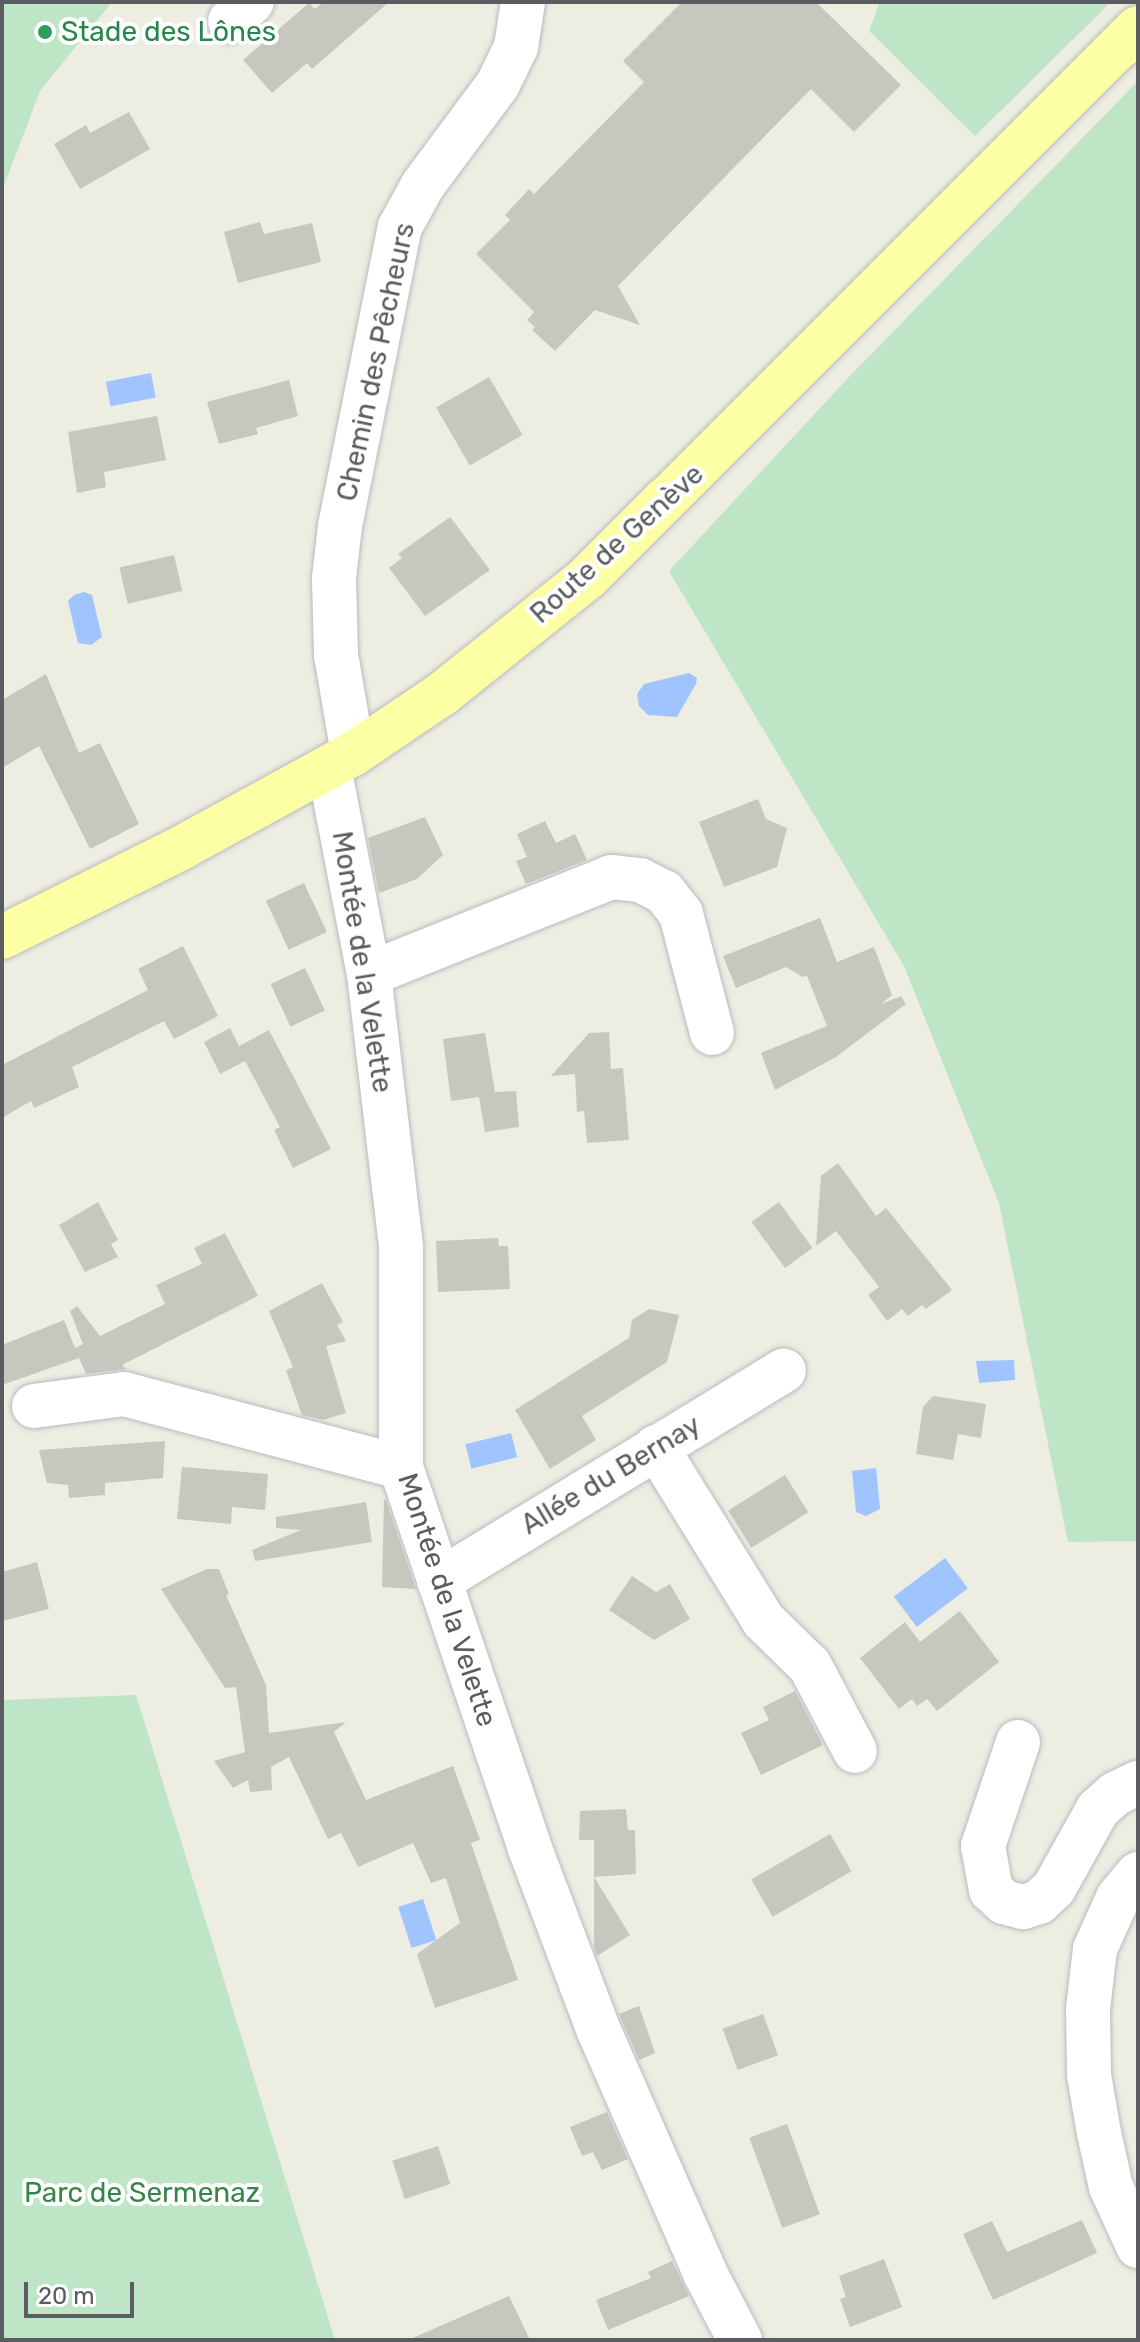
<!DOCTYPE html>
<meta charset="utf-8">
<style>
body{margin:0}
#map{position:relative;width:1140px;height:2342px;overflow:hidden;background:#edede2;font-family:Rubik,sans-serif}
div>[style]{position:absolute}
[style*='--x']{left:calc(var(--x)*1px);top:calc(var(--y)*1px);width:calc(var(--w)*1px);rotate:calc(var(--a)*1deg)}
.green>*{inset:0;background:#bee5c5}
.water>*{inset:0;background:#a0c4ff;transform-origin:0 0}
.building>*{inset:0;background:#c8c7bf;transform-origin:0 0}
.roads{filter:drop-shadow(0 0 2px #b9bac0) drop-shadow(0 0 2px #b9bac0)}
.minor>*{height:44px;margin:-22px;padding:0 22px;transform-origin:22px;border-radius:22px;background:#fff}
.major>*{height:44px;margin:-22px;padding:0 22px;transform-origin:22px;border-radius:22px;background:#fdffa5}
.dots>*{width:22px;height:22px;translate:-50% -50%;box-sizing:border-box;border:4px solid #fff;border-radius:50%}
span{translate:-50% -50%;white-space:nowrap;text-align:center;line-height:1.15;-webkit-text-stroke:8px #fff;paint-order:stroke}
.leisure-label{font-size:28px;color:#27864d}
.left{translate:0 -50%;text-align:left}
.street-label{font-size:28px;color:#5a5c62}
.park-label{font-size:28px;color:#358648}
.frame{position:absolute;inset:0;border:4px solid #5a5c62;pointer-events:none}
.scale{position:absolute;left:24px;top:2282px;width:110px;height:36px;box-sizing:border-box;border:4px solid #5a5c62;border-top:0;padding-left:10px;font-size:24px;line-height:28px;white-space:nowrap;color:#5a5c62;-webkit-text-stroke:6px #fff;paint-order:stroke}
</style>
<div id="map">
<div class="green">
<i style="clip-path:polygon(2px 2px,112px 2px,40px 91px,2px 191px)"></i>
<i style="clip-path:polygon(880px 2px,1111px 2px,975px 136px,869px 31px)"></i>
<i style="clip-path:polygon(1138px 81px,1138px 1541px,1068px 1542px,999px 1203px,904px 966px,669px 571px,847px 379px)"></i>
<i style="clip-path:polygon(136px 1695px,335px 2340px,2px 2340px,2px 1700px)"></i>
</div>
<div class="water">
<i style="left:151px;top:373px;width:25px;height:46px;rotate:79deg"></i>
<i style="clip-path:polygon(84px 592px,92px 595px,102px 637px,91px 645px,78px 643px,68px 601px,74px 595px)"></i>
<i style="clip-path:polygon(689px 673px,697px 678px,696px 684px,677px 717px,648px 715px,639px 706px,637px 694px,644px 684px)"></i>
<i style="clip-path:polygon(1014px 1360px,1015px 1380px,979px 1383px,976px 1361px)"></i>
<i style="left:511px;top:1433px;width:25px;height:47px;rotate:76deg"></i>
<i style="clip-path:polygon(876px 1468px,880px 1509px,866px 1516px,856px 1512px,852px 1471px)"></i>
<i style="left:945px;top:1558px;width:38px;height:64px;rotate:53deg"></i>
<i style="left:423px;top:1899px;width:43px;height:26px;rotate:72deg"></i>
</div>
<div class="building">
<i style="clip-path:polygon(323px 2px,389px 2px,312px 69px,307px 63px,272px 93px,243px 60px,309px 3px,315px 9px)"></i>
<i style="clip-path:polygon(682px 2px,816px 2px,901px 85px,854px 132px,811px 89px,618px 286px,640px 325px,595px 310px,555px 351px,532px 330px,535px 327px,527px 320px,534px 312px,476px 254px,510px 220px,505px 215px,529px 189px,534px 194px,644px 82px,623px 61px)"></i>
<i style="clip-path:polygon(129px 112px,150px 149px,80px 189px,54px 144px,86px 125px,90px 133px)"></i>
<i style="clip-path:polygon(260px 222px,264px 234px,312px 223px,321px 262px,238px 283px,224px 232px)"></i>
<i style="left:489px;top:377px;width:67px;height:61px;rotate:60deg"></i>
<i style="clip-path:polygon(289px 380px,298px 416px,256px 428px,258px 434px,219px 444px,207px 402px)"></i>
<i style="clip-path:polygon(157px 416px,166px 460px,104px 472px,106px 487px,77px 493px,68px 432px)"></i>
<i style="clip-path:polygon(450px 517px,490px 570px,425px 616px,389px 568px,402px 558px,398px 554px)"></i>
<i style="left:174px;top:555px;width:37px;height:56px;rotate:77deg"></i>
<i style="clip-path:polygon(46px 674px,79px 753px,100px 743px,139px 824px,90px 849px,39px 746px,2px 768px,2px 700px)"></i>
<i style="clip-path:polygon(758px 799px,766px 819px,787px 828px,777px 867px,724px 887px,699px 822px)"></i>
<i style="clip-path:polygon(425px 817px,443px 855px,417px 879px,379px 893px,368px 838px)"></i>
<i style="clip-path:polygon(545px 821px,556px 843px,575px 834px,587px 860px,526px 884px,516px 861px,527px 857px,517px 834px)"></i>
<i style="left:304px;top:883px;width:54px;height:42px;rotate:65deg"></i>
<i style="clip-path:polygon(820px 918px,837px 962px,874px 947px,892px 995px,881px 1004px,901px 996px,906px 1004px,836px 1057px,775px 1090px,761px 1053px,827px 1026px,807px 976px,803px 977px,786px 967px,736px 988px,723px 956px)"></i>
<i style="clip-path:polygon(183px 946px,218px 1016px,174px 1039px,164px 1021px,72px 1067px,79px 1087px,34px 1108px,31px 1101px,2px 1118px,2px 1065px,148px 990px,138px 969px)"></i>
<i style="left:305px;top:968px;width:47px;height:38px;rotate:65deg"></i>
<i style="clip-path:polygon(230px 1028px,239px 1046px,269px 1030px,331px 1149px,293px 1168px,274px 1130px,280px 1127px,245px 1061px,220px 1074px,204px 1042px)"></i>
<i style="clip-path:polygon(609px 1032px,611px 1069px,623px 1068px,629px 1140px,587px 1143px,584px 1111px,577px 1112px,575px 1074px,551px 1076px,589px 1033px)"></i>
<i style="clip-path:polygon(485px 1033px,495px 1092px,516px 1091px,519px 1127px,485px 1132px,479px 1097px,451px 1101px,443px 1039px)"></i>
<i style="clip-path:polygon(838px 1163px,876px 1216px,886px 1208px,952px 1290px,926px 1309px,922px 1305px,908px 1316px,902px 1309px,887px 1321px,868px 1295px,879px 1287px,836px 1231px,816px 1246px,821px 1176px)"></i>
<i style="clip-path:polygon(98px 1202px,118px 1240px,111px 1244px,118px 1257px,85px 1272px,59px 1225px)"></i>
<i style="left:779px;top:1202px;width:57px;height:34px;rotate:54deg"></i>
<i style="clip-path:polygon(225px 1233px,258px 1296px,122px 1365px,126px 1369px,86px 1374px,79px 1358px,2px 1385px,2px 1345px,64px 1320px,75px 1348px,83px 1344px,70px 1311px,77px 1306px,100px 1336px,165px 1304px,156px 1285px,202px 1264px,194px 1248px)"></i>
<i style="clip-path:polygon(498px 1238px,499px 1246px,508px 1246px,510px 1289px,438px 1292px,436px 1241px)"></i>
<i style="clip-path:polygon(322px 1283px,343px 1322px,337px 1325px,346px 1341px,326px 1346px,346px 1413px,323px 1420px,302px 1415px,286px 1370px,293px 1367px,269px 1311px)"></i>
<i style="clip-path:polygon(649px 1309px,679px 1315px,667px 1362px,582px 1416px,596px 1440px,550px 1469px,515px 1410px,629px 1338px,632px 1320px)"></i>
<i style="clip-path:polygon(933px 1396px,986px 1404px,981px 1438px,958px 1434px,953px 1460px,916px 1454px,923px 1407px)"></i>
<i style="clip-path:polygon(165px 1441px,163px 1478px,105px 1483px,105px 1495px,69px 1498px,68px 1485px,47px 1483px,39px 1450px)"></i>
<i style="clip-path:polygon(182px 1467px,268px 1474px,265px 1510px,232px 1507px,231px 1524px,177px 1519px)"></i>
<i style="left:785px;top:1475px;width:44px;height:67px;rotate:58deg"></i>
<i style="clip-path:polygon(384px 1500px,386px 1500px,416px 1589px,382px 1587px)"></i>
<i style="clip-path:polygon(366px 1502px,372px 1542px,255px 1561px,252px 1550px,301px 1530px,276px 1528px,276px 1517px)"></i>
<i style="clip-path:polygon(37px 1562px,49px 1609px,2px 1621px,2px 1572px)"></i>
<i style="clip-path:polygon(207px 1569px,219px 1569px,229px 1594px,226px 1595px,266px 1685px,269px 1733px,346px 1722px,334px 1732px,366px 1800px,453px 1766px,480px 1840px,471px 1843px,518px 1980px,435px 2008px,417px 1954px,460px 1923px,446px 1878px,431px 1883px,413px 1843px,358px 1867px,341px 1833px,328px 1839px,289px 1757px,271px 1767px,272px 1790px,250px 1792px,248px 1780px,233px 1788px,214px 1761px,245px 1752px,236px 1687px,225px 1688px,161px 1589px)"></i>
<i style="clip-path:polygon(632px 1576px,656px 1592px,670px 1584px,690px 1619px,654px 1640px,609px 1610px)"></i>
<i style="clip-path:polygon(960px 1611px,999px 1662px,937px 1711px,927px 1699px,917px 1706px,912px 1699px,899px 1709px,860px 1658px,905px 1622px,920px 1642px)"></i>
<i style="clip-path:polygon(795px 1691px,823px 1745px,761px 1775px,741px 1733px,769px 1720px,763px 1707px)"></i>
<i style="clip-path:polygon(626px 1809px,628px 1830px,635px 1830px,636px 1874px,594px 1877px,594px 1840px,579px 1840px,580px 1811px)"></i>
<i style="left:830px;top:1834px;width:43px;height:91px;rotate:60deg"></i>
<i style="clip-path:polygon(594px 1877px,630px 1935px,597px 1956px,594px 1948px)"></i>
<i style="clip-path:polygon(639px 2006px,655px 2053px,639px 2060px,619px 2014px)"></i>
<i style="left:763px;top:2014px;width:44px;height:43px;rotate:70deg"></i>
<i style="clip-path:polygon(607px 2112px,628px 2159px,602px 2170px,593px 2152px,582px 2156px,570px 2127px)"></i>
<i style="left:787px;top:2124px;width:96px;height:40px;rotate:70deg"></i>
<i style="left:438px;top:2146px;width:40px;height:48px;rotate:72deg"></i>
<i style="clip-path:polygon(1082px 2220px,1097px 2253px,993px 2300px,963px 2234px,992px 2221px,1007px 2252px)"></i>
<i style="clip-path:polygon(884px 2259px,902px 2307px,850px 2327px,840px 2299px,846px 2297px,839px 2276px)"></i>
<i style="clip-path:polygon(672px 2261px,689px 2296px,608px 2330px,596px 2300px,651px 2278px,648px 2272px)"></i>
<i style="clip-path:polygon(509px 2296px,530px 2340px,408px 2340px)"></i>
</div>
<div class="roads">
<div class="minor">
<i style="--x:230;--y:21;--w:29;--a:-41"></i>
<i style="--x:353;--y:754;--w:100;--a:-99.7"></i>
<i style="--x:336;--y:655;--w:77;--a:-91.5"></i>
<i style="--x:334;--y:578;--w:52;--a:-83.4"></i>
<i style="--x:340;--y:526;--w:305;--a:-78.7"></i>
<i style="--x:400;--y:227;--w:48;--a:-61.3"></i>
<i style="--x:423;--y:185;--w:126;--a:-53.4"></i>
<i style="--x:498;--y:84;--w:41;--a:-64.1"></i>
<i style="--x:516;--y:47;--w:46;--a:-81.2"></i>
<i style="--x:329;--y:767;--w:211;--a:79.1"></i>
<i style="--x:369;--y:974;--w:276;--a:83.3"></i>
<i style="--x:401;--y:1248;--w:219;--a:90"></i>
<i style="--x:401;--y:1467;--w:400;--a:71.3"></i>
<i style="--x:529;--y:1846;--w:198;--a:69.3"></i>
<i style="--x:599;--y:2031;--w:264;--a:66.3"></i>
<i style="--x:705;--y:2273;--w:76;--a:62.4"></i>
<i style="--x:369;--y:974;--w:261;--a:-21.8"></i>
<i style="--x:611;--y:877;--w:29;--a:6"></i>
<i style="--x:640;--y:880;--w:27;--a:27"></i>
<i style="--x:664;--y:892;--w:28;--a:52"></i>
<i style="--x:681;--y:914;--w:123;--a:75.4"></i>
<i style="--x:34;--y:1406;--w:91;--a:-7.6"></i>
<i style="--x:124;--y:1394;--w:286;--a:14.8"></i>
<i style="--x:656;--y:1447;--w:205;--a:58.2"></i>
<i style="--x:764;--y:1621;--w:64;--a:44.4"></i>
<i style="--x:810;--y:1666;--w:96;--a:62.1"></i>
<i style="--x:439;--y:1581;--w:404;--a:-31.4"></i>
<i style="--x:1018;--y:1742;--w:110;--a:108.6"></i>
<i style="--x:983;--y:1846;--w:45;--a:79.7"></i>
<i style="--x:991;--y:1890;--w:18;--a:43"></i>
<i style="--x:1004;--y:1902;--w:20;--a:15"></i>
<i style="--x:1023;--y:1907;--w:17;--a:-17"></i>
<i style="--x:1039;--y:1902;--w:21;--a:-43"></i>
<i style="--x:1054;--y:1888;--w:90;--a:-60.9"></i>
<i style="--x:1098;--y:1809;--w:23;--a:-41"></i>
<i style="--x:1115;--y:1794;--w:25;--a:-26"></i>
<i style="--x:1138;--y:1874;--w:31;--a:130"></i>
<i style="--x:1118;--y:1898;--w:56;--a:114.3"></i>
<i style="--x:1095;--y:1949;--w:60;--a:96.7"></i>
<i style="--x:1088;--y:2009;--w:66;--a:89.1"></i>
<i style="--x:1089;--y:2075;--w:59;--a:80.2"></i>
<i style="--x:1099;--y:2133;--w:55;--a:77.5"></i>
<i style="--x:1111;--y:2187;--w:65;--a:65.4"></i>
</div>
<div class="major">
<i style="--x:2;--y:937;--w:200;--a:-26.4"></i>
<i style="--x:181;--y:848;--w:196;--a:-28.7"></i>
<i style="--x:353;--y:754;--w:107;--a:-34"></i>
<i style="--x:442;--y:694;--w:187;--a:-38.7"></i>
<i style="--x:588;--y:577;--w:777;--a:-44.95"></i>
</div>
</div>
<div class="dots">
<i style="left:45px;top:32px;background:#2e9e5b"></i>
</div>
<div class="leisure-label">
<span class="left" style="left:61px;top:32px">Stade des Lônes</span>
</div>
<div class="street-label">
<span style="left:376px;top:362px;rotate:-78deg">Chemin des Pêcheurs</span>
<span style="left:617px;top:544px;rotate:-42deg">Route de Genève</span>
<span style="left:362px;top:962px;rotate:81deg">Montée de la Velette</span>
<span style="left:611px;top:1475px;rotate:-31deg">Allée du Bernay</span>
<span style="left:447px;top:1600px;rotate:72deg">Montée de la Velette</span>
</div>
<div class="park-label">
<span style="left:142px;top:2193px">Parc de Sermenaz</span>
</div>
<div class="frame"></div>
<div class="scale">20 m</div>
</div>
